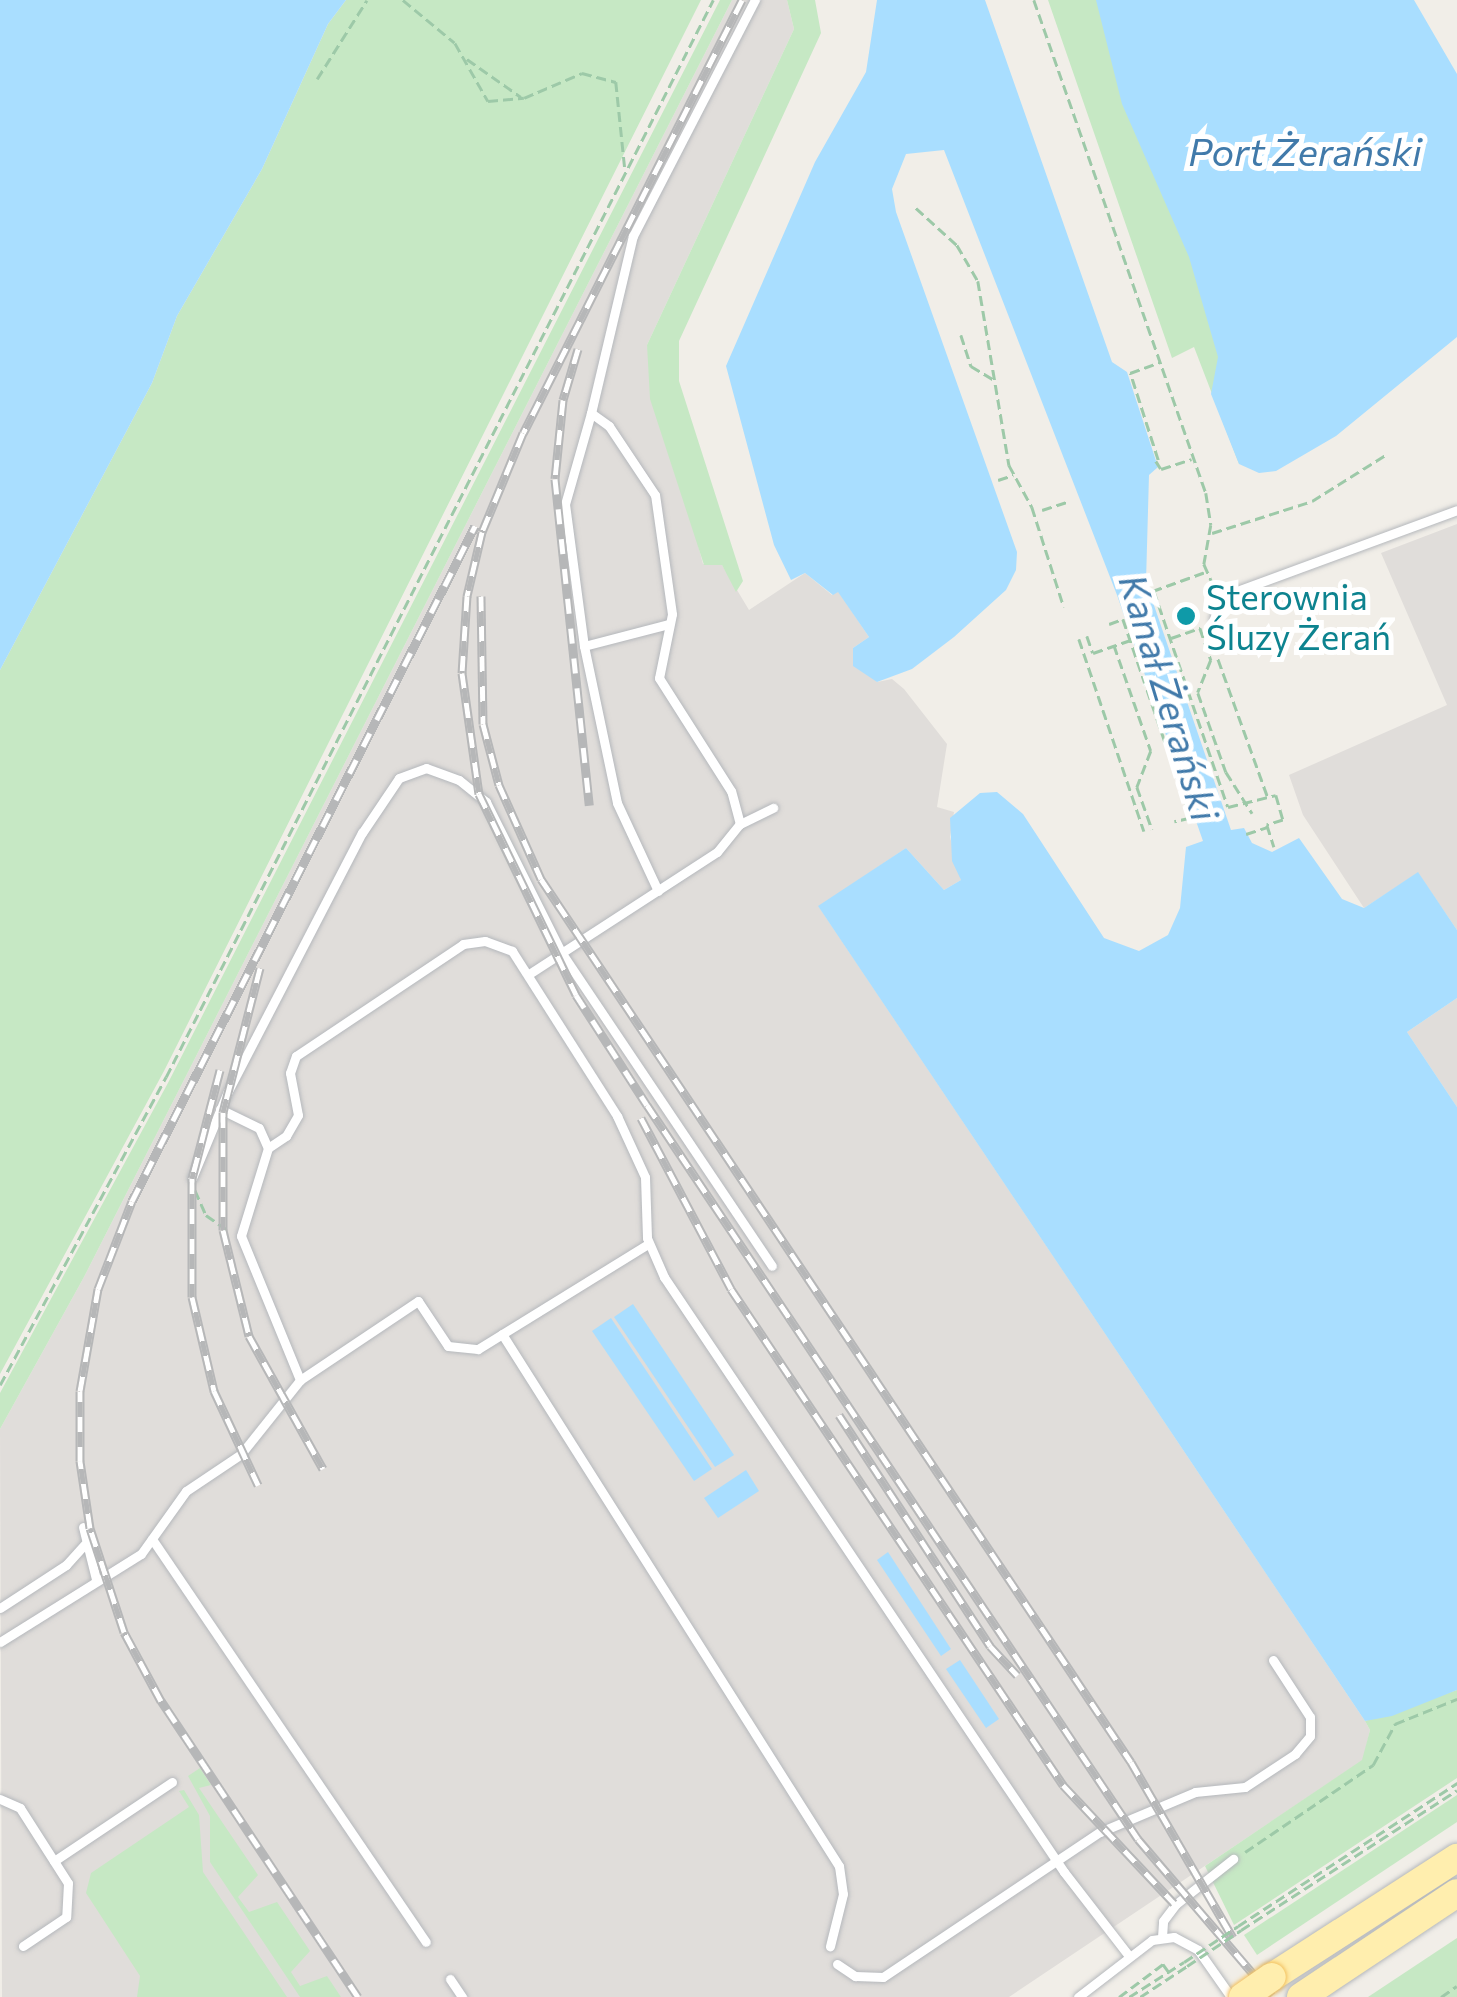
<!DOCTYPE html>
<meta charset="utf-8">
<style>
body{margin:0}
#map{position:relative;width:1457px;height:1997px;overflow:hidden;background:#f1eee8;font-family:Commissioner,sans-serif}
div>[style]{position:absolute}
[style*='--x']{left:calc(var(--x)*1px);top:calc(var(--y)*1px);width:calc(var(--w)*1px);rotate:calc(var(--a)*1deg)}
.industrial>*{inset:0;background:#e0ddda}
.green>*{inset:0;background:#c6e8c4}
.water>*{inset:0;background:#a9deff}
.path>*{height:2.5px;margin-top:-1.25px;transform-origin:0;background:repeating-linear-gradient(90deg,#9dc9a8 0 10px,transparent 0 15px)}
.roads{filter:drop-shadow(0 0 2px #b5b8bc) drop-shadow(0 0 2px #b5b8bc)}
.lane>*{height:9px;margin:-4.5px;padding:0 4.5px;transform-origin:4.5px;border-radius:4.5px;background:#fff}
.primary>*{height:28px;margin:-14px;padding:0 14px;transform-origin:14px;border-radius:14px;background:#ffeeae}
.rail>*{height:9px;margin-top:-4.5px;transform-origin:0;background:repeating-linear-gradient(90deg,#fff 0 15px,#b6b7b8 0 30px);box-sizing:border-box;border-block:2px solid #b6b7b8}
.path-bridge>*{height:2.5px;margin-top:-1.25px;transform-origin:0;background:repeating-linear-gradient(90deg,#9dc9a8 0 10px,transparent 0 15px)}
.bridges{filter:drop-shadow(0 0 2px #f3c15f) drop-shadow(0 0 2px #f3c15f)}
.primary-bridge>*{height:28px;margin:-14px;padding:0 14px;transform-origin:14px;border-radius:14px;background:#ffeeae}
.dots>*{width:28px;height:28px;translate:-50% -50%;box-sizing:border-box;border:5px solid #fff;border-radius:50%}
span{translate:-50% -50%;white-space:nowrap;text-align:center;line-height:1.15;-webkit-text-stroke:10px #fff;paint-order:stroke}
.culture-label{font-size:35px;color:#0d838f}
.left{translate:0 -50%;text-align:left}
.water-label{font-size:38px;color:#417aaa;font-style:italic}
</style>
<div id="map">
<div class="industrial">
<div style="clip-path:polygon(732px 0,787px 0,794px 29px,647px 345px,691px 518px,703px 564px,722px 565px,749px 610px,805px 573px,832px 595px,838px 591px,869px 637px,853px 648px,877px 682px,892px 679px,904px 689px,947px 744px,937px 807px,954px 812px,950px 837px,961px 880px,944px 890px,906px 848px,819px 907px,1365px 1721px,1370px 1730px,1363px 1760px,1009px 1997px,2px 1997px,0 1429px,84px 1277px)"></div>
<div style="clip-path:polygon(1457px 524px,1457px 930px,1418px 873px,1364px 908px,1303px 815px,1289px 775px,1447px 705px,1381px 553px)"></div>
<div style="clip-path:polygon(1457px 998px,1457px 1107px,1407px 1032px)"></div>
</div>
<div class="green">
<div style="clip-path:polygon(346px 0,701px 0,164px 1071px,0 1374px,0 670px,152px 383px,177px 316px,262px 169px,328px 24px)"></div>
<div style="clip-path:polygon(720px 0,732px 0,84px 1277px,0 1429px,0 1393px,169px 1081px)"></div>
<div style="clip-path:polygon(787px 0,815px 0,821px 33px,679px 341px,679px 381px,743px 581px,736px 592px,722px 565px,704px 565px,650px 399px,647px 345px,794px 29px)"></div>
<div style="clip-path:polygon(1048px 0,1186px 0,1239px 464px,1194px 347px,1172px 358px)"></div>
<div style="clip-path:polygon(1457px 1690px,1457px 1778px,1234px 1925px,1205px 1866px,1362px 1760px,1370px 1730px,1365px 1721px)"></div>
<div style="clip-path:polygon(200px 1768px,211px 1785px,199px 1788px,258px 1875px,238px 1897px,249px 1912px,277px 1902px,310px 1951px,291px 1972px,300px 1986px,327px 1976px,341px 1997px,300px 1997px,210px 1862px,210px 1816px,188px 1776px)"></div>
<div style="clip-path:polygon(184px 1790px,199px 1815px,203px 1872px,287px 1997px,137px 1997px,140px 1976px,86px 1893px,91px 1873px,189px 1807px,179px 1791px)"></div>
<div style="clip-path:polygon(1457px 1795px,1457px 1822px,1257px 1955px,1244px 1935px)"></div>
<div style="clip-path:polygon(1457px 1938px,1457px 1997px,1368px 1997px)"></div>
</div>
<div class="water">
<div style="clip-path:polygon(0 0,346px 0,328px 24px,262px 169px,177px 316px,152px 383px,0 670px)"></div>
<div style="clip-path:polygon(877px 0,985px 0,1112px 362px,1127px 372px,1158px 467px,1149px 475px,1146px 582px,1231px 830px,1244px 828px,1252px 843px,1272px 852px,1299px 838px,1342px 899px,1364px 908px,1418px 872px,1457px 930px,1457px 998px,1407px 1032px,1457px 1107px,1457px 1690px,1392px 1716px,1365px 1721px,818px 906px,906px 848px,944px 890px,961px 880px,952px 861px,950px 818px,980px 793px,997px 792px,1023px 814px,1104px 938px,1139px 951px,1168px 935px,1180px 908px,1186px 847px,1203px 841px,1117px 595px,944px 150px,906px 154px,892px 189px,896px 212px,1017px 552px,1016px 570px,1006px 590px,954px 637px,912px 669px,877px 682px,853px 666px,853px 648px,869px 637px,838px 592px,833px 595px,805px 573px,791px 580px,774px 545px,726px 366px,815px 162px,866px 72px)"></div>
<div style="clip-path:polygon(1096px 0,1414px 0,1457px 74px,1457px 337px,1336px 436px,1276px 471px,1259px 473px,1239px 464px,1211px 394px,1218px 357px,1189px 257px,1122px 104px)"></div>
<div style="clip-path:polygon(633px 1304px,734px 1455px,715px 1467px,614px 1317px)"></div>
<div style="clip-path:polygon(611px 1318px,712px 1469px,694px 1481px,592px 1331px)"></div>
<div style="clip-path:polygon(746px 1470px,759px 1491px,718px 1518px,704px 1498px)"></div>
<div style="clip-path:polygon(888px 1552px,951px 1649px,941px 1656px,877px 1560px)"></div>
<div style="clip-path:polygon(960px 1660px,999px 1719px,986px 1728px,946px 1669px)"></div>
</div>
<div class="path">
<div style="--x:403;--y:0;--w:67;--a:39.6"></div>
<div style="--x:455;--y:43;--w:67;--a:60.4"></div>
<div style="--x:488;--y:101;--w:36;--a:-5"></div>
<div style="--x:524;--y:98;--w:63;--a:-23.3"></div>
<div style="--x:582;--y:73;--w:35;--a:15"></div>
<div style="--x:616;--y:82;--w:87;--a:84.1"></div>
<div style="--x:1034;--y:0;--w:522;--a:70.77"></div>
<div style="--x:1206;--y:493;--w:32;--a:81"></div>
<div style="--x:1211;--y:525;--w:40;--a:100"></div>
<div style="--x:1204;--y:564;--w:24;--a:66"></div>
<div style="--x:467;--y:59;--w:66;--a:35.1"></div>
<div style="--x:317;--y:79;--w:93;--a:-57.7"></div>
<div style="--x:916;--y:208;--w:55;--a:42.1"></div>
<div style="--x:957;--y:245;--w:42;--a:59.7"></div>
<div style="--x:978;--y:281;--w:187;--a:80.4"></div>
<div style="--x:1009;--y:465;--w:48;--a:61.3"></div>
<div style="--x:1032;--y:507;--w:105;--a:72.3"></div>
<div style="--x:961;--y:335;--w:33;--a:72"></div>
<div style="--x:971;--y:366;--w:26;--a:31"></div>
<div style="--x:1158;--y:460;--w:91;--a:-107.8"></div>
<div style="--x:1130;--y:373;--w:32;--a:-20"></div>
<div style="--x:1156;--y:461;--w:9;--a:58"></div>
<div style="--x:1161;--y:469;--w:32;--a:-18"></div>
<div style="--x:998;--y:480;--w:16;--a:-18"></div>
<div style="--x:1042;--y:510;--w:26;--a:-18"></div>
<div style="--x:1212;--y:533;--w:105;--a:-17.7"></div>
<div style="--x:1312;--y:501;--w:89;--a:-32.1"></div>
<div style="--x:1204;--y:573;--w:53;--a:160.2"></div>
<div style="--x:1154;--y:591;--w:228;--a:71.1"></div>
<div style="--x:1228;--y:807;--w:49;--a:-14"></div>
<div style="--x:1276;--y:795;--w:26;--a:74"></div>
<div style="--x:1283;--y:820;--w:17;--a:163"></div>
<div style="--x:1267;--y:825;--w:23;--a:72"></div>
<div style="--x:1109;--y:624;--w:15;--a:-20"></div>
<div style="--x:1123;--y:619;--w:210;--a:71.1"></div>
<div style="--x:1191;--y:818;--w:17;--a:167"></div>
<div style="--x:1208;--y:631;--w:177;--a:70.2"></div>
<div style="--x:1087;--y:636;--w:18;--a:71"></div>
<div style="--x:1093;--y:653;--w:39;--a:-19"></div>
<div style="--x:1171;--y:638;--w:31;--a:-19"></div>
<div style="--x:1200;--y:628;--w:34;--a:71"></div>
<div style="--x:1211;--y:660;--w:35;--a:112"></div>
<div style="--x:1198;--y:693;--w:84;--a:70.5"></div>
<div style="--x:1226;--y:772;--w:49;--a:57.6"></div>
<div style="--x:1079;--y:639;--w:203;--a:71.3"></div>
<div style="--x:1114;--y:645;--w:112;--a:70.8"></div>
<div style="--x:1151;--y:751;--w:39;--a:111"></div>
<div style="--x:1137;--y:787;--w:45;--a:70.3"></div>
<div style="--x:1246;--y:834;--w:23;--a:-18"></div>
<div style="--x:195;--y:1190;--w:27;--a:66"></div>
<div style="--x:206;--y:1215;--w:29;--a:35"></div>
<div style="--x:0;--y:1385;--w:350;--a:-61.7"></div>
<div style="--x:166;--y:1077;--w:1208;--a:-63.07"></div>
<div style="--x:1245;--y:1852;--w:155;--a:-34.2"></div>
<div style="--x:1373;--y:1765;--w:47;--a:-61.8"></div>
<div style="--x:1395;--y:1724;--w:67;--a:-22"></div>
<div style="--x:1238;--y:1926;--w:262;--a:-33.1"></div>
<div style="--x:1241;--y:1930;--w:257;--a:-32.9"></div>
<div style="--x:1119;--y:1997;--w:55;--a:-36.9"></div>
<div style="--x:1163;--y:1964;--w:9;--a:54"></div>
<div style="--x:1129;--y:1997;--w:65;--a:-32.5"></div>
<div style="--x:1140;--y:1997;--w:56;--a:-33.4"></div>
<div style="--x:1441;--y:1997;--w:19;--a:-35"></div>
</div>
<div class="roads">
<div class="lane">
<div style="--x:591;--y:413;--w:182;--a:-76.7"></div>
<div style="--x:633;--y:236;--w:266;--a:-62.7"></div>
<div style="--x:1214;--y:619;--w:21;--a:-71"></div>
<div style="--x:1221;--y:599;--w:18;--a:-27"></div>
<div style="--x:1237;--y:591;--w:234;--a:-20.2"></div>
<div style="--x:584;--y:646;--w:160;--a:78.1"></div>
<div style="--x:617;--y:803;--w:97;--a:65"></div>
<div style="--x:740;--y:824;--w:37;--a:-26"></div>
<div style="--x:529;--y:974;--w:224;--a:-33"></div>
<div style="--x:717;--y:852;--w:36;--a:-51"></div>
<div style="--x:740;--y:824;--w:34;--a:-105"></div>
<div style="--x:731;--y:791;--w:134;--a:-122.5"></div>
<div style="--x:659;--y:678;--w:65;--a:-78.5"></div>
<div style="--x:672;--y:614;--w:120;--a:-98.1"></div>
<div style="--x:655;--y:495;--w:83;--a:-123.7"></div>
<div style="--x:609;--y:426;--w:22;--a:-144"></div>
<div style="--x:591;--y:413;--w:95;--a:105.9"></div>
<div style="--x:565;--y:504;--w:143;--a:82.4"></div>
<div style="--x:584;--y:646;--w:88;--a:-14.5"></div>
<div style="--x:220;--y:1109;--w:43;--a:26"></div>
<div style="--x:259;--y:1128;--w:22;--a:66"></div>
<div style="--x:268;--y:1148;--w:92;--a:107.1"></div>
<div style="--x:241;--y:1236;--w:156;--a:67.7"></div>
<div style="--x:268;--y:1148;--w:22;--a:-34"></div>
<div style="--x:286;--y:1136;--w:24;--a:-60"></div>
<div style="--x:298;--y:1115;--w:43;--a:-100.8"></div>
<div style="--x:290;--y:1073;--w:18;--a:-71"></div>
<div style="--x:296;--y:1056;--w:201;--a:-33.8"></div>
<div style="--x:463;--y:944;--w:22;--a:-8"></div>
<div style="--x:485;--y:941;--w:29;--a:20"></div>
<div style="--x:512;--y:951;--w:196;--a:57.5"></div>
<div style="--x:617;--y:1116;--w:67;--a:65.3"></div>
<div style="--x:645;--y:1177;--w:61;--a:88.1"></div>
<div style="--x:647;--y:1238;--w:43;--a:66.4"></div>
<div style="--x:664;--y:1277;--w:717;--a:56.09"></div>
<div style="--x:1064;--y:1872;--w:106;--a:52.3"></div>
<div style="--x:192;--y:1178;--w:94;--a:-67.5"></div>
<div style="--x:228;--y:1091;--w:291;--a:-62.6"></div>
<div style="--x:362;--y:833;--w:66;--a:-56.1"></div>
<div style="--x:399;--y:778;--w:29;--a:-20"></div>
<div style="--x:426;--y:768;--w:35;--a:20"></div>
<div style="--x:459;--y:780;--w:35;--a:39"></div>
<div style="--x:486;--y:802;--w:168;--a:63.4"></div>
<div style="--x:561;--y:952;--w:378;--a:56.1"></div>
<div style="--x:502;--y:1334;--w:630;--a:57.65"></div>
<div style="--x:839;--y:1866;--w:28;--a:82"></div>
<div style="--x:843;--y:1894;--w:54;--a:104"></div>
<div style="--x:83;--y:1527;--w:54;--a:76"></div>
<div style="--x:152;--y:1539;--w:487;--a:55.8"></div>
<div style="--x:0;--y:1608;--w:79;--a:-33.1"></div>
<div style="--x:66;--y:1565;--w:28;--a:-48"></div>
<div style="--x:0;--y:1642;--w:166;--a:-32"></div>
<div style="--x:141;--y:1554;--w:77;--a:-54.5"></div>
<div style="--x:186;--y:1491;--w:66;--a:-33.9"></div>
<div style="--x:241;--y:1454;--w:95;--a:-51.4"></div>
<div style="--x:300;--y:1380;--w:142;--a:-33.8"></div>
<div style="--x:418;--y:1301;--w:54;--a:56.3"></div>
<div style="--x:448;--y:1346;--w:30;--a:6"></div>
<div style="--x:478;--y:1349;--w:200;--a:-31.7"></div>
<div style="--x:0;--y:1799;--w:22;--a:24"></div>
<div style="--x:20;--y:1808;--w:89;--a:57.4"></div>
<div style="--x:68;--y:1883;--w:34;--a:93"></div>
<div style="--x:66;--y:1917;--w:52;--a:146"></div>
<div style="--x:54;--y:1861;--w:142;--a:-33.8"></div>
<div style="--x:1162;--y:1937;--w:16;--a:-86"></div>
<div style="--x:1163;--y:1921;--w:21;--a:-53"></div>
<div style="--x:1176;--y:1904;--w:73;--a:-38.3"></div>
<div style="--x:837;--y:1964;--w:22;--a:34"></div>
<div style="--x:855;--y:1976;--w:28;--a:2"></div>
<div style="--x:883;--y:1977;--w:261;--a:-33.8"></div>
<div style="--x:1100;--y:1832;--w:103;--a:-22.8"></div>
<div style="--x:1195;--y:1792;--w:50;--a:-5.7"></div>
<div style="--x:1245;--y:1787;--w:60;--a:-33.4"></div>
<div style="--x:1295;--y:1754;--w:23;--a:-50"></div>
<div style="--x:1310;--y:1736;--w:19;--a:-90"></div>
<div style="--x:1310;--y:1717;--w:68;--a:-123"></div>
<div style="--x:450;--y:1979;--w:22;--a:56"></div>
<div style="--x:1078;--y:1997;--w:93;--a:-37.6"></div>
<div style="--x:1152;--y:1940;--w:22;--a:-8"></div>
<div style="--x:1174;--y:1937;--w:27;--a:28"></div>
<div style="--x:1198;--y:1950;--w:57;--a:54.9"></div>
</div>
<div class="primary">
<div style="--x:1272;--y:1977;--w:220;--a:-32.8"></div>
<div style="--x:1301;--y:1997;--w:187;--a:-33.7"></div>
</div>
</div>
<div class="rail">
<div style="--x:742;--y:0;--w:485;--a:116.8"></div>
<div style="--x:523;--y:433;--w:107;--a:112.5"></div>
<div style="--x:482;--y:532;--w:66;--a:103.2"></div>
<div style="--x:467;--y:596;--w:77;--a:93.7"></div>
<div style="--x:462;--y:673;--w:122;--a:82"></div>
<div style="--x:479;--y:794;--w:223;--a:64.2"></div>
<div style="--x:576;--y:995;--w:131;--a:57.2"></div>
<div style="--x:647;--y:1105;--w:883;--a:56.22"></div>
<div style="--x:1138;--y:1839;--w:206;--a:49.5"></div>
<div style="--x:578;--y:349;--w:53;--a:106.4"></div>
<div style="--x:563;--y:400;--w:79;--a:95.8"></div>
<div style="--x:555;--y:479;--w:328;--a:84"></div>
<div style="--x:481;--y:596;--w:128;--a:89.1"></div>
<div style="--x:483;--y:724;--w:63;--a:75.3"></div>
<div style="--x:499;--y:785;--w:103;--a:65.9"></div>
<div style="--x:541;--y:879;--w:1062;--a:56.25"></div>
<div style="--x:1131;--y:1762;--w:203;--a:59.9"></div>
<div style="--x:260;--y:968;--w:149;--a:104.4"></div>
<div style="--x:223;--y:1112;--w:118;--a:90"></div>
<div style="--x:223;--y:1230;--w:109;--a:76.2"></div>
<div style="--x:249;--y:1336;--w:152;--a:60.9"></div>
<div style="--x:220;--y:1070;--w:112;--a:104.5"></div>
<div style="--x:192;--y:1178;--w:119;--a:90"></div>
<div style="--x:192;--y:1297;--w:97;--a:76.8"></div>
<div style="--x:214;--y:1391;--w:104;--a:64.9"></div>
<div style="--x:641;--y:1118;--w:193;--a:62.2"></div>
<div style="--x:731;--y:1289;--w:597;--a:56.2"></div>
<div style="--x:1063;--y:1785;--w:162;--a:46.8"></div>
<div style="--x:839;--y:1415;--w:276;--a:56.8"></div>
<div style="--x:990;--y:1646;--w:40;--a:47"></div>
<div style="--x:358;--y:1997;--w:356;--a:-123.6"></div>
<div style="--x:161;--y:1701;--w:78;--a:-118.2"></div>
<div style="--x:124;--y:1632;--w:109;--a:-108.1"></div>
<div style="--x:90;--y:1528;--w:68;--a:-98.5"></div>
<div style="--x:80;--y:1461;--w:70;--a:-90"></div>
<div style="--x:80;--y:1391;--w:104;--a:-80"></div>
<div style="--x:98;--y:1289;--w:94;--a:-68.9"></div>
<div style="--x:132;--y:1201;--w:757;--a:-63.06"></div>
</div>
<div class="path-bridge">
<div style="--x:1184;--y:1962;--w:65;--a:-33.7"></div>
<div style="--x:1187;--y:1966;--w:65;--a:-33.7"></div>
</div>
<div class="bridges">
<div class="primary-bridge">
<div style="--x:1243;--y:1997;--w:35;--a:-35"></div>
</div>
</div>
<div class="dots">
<div style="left:1186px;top:616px;background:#0f9aa8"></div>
</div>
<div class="culture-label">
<span class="left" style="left:1206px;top:616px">Sterownia<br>Śluzy Żerań</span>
</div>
<div class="water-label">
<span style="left:1305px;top:151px">Port Żerański</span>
<span style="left:1170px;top:697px;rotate:73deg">Kanał Żerański</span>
</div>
</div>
